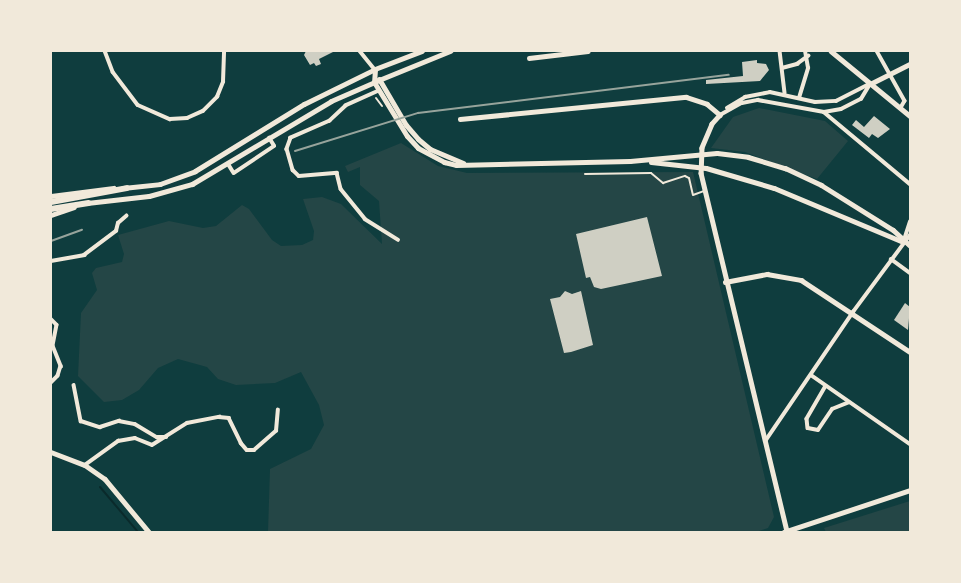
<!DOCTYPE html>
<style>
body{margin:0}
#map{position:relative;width:961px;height:583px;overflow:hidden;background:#0f3d3e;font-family:"Libre Baskerville",serif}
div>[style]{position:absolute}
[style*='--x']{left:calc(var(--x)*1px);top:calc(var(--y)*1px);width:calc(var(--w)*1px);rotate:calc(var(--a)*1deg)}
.green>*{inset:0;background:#244646}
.stream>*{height:2px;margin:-1px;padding:0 1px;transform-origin:1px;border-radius:1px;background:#0a2a2b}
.building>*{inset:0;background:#cfcfc3}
.path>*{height:2px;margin:-1px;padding:0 1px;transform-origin:1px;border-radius:1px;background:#f1e9da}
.service>*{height:2px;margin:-1px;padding:0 1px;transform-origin:1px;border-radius:1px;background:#f1e9da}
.minor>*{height:3.5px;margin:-1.75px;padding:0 1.75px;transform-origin:1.75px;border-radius:1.75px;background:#f1e9da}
.tertiary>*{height:4.5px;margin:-2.25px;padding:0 2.25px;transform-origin:2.25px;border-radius:2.25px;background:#f1e9da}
.secondary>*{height:4.5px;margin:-2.25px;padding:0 2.25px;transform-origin:2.25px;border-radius:2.25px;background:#f1e9da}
.trunk>*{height:5px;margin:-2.5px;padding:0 2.5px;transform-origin:2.5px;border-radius:2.5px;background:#f1e9da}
.motorway>*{height:6px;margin:-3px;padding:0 3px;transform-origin:3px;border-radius:3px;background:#f1e9da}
.rail>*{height:2px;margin:-1px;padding:0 1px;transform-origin:1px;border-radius:1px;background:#97a49c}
span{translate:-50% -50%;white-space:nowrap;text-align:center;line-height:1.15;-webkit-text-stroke:7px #f1e9da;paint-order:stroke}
.frame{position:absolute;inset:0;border:52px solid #f1e9da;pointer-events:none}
</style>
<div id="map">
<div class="green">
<div style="clip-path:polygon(759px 108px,825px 121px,848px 141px,817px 179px,745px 152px,711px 148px,733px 117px)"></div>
<div style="clip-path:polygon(401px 143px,438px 166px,467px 173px,693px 172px,774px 517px,768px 528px,756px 532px,268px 532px,270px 469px,311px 449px,324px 425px,319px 405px,301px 372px,275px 383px,236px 385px,218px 379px,207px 367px,178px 359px,158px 368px,139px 390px,122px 400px,104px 402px,78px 376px,81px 313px,97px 290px,92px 273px,96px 268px,122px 262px,124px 254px,118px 235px,169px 221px,203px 228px,216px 226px,242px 205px,249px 209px,272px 240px,281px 246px,302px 245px,313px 240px,314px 231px,303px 199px,322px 197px,341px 204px,382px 244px,379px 201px,360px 185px,360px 167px,348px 172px,345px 166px)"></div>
<div style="clip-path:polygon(910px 501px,910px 532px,826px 532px,824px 528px)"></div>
</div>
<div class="stream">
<div style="--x:100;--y:487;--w:59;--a:49.8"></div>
</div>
<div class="building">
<div style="clip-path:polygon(306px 51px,335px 51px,319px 59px,321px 64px,316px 66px,314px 63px,310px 65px,304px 55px)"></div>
<div style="clip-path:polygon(757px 60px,757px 63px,766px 64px,769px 70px,760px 81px,706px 84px,706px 80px,743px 76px,742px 62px)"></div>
<div style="clip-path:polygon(874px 116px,890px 129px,878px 138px,872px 134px,869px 138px,852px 125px,856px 120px,864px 127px)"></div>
<div style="clip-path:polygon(647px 217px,662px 276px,601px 289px,594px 287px,590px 277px,586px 278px,576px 234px)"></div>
<div style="clip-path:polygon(565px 291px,572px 294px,581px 291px,593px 345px,571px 352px,564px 353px,550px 299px,560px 297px)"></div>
<div style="clip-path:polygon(905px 303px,910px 307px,908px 330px,894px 320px)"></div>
</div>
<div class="path">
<div style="--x:376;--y:98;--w:10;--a:53"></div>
</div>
<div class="service">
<div style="--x:585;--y:174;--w:66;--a:-0.9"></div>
<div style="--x:651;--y:173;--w:16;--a:40"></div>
<div style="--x:663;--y:183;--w:23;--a:-18"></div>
<div style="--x:685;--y:176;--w:4;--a:27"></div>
<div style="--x:689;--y:178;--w:17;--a:77"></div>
<div style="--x:693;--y:195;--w:12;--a:-20"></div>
</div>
<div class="minor">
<div style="--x:105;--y:51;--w:22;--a:69"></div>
<div style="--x:113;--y:72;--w:41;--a:52.9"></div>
<div style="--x:138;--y:105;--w:35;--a:24"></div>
<div style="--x:170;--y:119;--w:17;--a:-3"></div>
<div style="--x:187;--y:118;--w:17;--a:-24"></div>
<div style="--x:203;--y:111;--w:20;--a:-45"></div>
<div style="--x:217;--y:97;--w:16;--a:-68"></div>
<div style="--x:223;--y:82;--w:31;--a:-88"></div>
<div style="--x:360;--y:51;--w:22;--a:51"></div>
<div style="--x:780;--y:51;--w:42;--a:83.2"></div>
<div style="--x:877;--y:51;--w:57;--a:60.8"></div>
<div style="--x:905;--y:101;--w:8;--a:120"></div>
<div style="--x:782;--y:68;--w:16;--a:-15"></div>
<div style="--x:797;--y:64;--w:14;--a:-36"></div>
<div style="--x:379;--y:91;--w:36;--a:156"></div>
<div style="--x:346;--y:106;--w:22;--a:137"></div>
<div style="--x:330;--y:121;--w:43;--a:156.4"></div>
<div style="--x:291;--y:138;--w:12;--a:110"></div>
<div style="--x:287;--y:149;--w:22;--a:74"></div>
<div style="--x:293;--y:170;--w:8;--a:45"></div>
<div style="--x:299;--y:176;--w:38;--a:-5"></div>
<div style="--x:337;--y:173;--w:16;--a:76"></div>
<div style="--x:341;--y:189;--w:38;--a:51"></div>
<div style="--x:365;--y:219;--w:39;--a:32"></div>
<div style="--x:799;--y:98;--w:31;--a:-73"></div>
<div style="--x:808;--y:68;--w:17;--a:-100"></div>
<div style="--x:727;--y:108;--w:21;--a:-31"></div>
<div style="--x:745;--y:97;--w:25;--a:-11"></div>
<div style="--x:770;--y:92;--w:46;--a:12.5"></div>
<div style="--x:815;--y:102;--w:21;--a:-3"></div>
<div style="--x:836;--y:101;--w:38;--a:-27"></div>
<div style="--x:824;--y:112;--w:112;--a:39.9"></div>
<div style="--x:720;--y:115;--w:25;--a:-29"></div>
<div style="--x:742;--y:103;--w:16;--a:-11"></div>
<div style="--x:758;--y:100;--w:67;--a:10.3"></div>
<div style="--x:824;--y:112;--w:17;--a:-10"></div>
<div style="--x:841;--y:109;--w:22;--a:-27"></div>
<div style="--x:861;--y:99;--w:17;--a:-59"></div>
<div style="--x:229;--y:165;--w:9;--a:58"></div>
<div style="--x:234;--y:173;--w:48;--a:-34"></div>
<div style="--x:274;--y:146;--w:9;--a:-122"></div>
<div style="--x:904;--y:240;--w:19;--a:-72"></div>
<div style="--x:891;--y:259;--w:24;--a:36"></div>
<div style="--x:51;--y:261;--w:34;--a:-10"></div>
<div style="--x:84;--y:255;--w:40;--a:-37"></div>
<div style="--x:116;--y:231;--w:8;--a:-76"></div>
<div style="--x:118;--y:223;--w:11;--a:-41"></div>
<div style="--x:51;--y:319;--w:8;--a:45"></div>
<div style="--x:57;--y:325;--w:21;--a:101"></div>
<div style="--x:53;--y:346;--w:22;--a:68"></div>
<div style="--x:61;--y:366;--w:10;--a:107"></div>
<div style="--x:58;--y:376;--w:10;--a:135"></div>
<div style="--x:811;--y:375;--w:121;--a:34.9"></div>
<div style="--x:74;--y:385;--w:37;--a:79"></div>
<div style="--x:81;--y:421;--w:20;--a:18"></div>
<div style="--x:100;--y:427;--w:20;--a:-18"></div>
<div style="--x:119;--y:421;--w:16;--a:11"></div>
<div style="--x:135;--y:424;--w:26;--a:31"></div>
<div style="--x:157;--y:437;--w:9;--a:0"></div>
<div style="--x:826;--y:386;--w:38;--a:120"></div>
<div style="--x:807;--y:419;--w:9;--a:84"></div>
<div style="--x:808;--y:428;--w:10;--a:11"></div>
<div style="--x:818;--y:430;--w:25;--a:-56"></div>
<div style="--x:832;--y:409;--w:18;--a:-22"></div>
<div style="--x:766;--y:440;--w:155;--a:-55.8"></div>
<div style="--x:853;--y:312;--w:96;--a:-53.5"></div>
<div style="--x:85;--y:465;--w:41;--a:-36"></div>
<div style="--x:118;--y:441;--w:17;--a:-10"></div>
<div style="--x:135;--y:438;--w:18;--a:22"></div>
<div style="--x:152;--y:445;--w:41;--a:-32.2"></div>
<div style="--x:187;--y:423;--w:33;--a:-11"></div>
<div style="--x:219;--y:417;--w:10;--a:6"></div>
<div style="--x:229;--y:418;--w:28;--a:64"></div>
<div style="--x:241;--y:443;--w:9;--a:49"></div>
<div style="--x:247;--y:450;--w:7;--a:0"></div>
<div style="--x:254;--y:450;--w:29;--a:-41"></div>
<div style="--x:276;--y:431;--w:21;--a:-85"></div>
</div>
<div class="tertiary">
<div style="--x:529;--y:58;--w:59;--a:-6.8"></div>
<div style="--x:460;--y:119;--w:227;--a:-5.6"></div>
<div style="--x:686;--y:97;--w:22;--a:18"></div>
<div style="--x:707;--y:104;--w:17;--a:40"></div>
<div style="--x:720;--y:115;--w:12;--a:132"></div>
<div style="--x:712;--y:124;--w:26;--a:113"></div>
<div style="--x:702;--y:148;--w:25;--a:92"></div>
<div style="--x:701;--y:173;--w:368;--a:76.5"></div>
<div style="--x:725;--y:282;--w:43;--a:-10.8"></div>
<div style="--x:767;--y:274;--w:35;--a:10"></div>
<div style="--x:801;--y:280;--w:131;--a:33.4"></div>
<div style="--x:51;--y:452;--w:36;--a:21"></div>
<div style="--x:85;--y:465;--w:24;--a:35"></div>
<div style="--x:105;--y:479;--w:69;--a:50.3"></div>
<div style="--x:784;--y:532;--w:133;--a:-18.4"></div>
</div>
<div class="secondary">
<div style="--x:831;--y:51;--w:102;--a:39.4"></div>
<div style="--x:375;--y:69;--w:50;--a:-21"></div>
<div style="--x:379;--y:80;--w:77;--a:-22.2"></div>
<div style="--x:870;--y:84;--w:45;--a:-26.6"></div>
</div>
<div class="trunk">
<div style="--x:375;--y:69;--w:13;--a:94"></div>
<div style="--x:374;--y:82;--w:63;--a:58.6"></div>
<div style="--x:407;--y:136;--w:16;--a:47"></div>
<div style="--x:418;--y:148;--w:30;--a:28"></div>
<div style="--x:444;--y:162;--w:12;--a:14"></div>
<div style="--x:456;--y:165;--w:174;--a:-1.3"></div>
<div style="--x:630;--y:161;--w:87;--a:-5.3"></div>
<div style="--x:717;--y:153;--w:31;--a:7"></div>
<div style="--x:748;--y:157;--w:39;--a:17"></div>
<div style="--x:785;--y:168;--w:40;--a:25"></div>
<div style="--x:821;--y:185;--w:85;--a:32"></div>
<div style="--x:893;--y:230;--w:23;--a:43"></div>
<div style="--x:379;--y:79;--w:53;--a:59.6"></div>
<div style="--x:406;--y:125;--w:18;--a:49"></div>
<div style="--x:418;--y:139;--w:16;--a:40"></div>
<div style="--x:430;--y:149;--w:36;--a:23"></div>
<div style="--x:651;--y:162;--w:55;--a:6.2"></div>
<div style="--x:706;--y:168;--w:71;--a:16.4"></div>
<div style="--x:774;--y:188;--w:140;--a:22.7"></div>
<div style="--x:123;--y:188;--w:37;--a:-6"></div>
<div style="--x:160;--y:184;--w:37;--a:-20"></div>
<div style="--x:195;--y:171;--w:128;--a:-31.6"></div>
<div style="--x:304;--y:104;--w:79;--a:-26.2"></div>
<div style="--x:51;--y:196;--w:63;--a:-7.4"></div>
<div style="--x:87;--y:203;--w:62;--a:-6.4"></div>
<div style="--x:149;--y:196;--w:45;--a:-15.6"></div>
<div style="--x:192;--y:184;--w:162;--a:-30.8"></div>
<div style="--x:331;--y:101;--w:52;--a:-23.6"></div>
<div style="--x:51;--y:215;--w:24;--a:-19"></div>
</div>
<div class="motorway">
<div style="--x:51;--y:202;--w:77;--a:-10.4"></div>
<div style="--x:51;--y:209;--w:38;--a:-9"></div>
</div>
<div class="rail">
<div style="--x:295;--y:151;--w:129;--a:-17.2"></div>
<div style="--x:418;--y:113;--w:313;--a:-7"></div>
<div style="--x:51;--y:241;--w:33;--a:-20"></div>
</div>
<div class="frame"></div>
</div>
